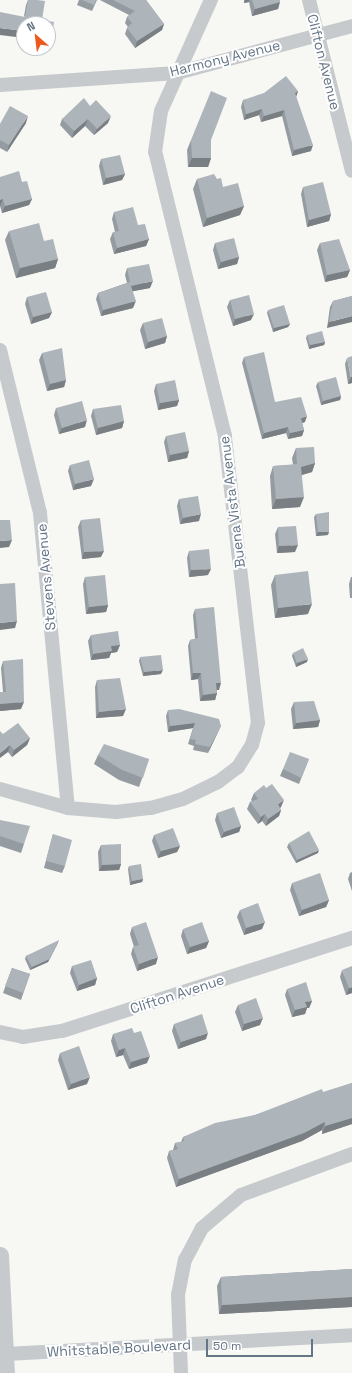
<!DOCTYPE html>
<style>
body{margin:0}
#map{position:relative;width:352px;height:1373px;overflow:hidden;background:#f7f7f3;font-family:"Space Grotesk",sans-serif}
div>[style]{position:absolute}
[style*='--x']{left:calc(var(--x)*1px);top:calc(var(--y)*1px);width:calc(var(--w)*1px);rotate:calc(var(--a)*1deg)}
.minor>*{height:14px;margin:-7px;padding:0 7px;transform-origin:7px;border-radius:7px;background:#c6cacd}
.tertiary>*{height:17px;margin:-8.5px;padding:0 8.5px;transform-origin:8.5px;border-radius:8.5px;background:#c6cacd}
.wall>*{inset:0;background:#959ca1}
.shaded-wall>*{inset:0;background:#797f83}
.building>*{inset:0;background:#adb5bb}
span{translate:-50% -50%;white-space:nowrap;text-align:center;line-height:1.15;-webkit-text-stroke:4px #fff;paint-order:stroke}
.street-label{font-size:14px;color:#647586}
.north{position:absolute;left:16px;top:16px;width:40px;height:40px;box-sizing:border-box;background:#fff;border:1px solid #c1c8cf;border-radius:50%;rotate:332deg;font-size:11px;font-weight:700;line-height:16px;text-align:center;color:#647586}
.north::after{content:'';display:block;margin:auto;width:14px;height:18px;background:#ed591d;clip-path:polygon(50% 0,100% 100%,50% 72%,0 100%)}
.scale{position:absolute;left:206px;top:1339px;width:107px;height:18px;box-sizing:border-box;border:2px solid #647586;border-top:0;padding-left:5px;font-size:12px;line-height:14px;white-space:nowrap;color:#647586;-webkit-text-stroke:3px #fff;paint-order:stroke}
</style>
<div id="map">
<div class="minor">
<div style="--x:309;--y:0;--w:176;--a:75.9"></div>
<div style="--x:0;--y:85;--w:177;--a:-3.9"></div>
<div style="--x:177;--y:73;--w:181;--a:-15"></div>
<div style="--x:0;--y:350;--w:168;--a:76.2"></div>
<div style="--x:40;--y:513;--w:296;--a:84.6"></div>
<div style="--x:0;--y:789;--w:71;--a:15.6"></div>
<div style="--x:68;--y:808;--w:48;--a:4.8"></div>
<div style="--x:116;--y:812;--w:35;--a:-7"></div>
<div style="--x:151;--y:808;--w:33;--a:-16"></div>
<div style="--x:183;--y:799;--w:39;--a:-26"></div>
<div style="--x:218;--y:782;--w:25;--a:-37"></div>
<div style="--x:238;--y:767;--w:26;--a:-58"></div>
<div style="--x:252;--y:745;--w:23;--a:-75"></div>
<div style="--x:258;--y:723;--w:289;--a:-96.6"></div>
<div style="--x:225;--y:436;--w:292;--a:-103.8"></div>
<div style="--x:155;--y:152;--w:41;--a:-81.7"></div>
<div style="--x:161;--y:111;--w:122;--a:-65.8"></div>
<div style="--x:0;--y:1032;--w:24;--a:12"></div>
<div style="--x:23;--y:1037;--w:39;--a:-9"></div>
<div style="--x:62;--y:1031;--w:305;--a:-17.8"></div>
<div style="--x:6;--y:1354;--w:347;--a:-3.1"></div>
<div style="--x:181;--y:1373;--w:78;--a:-92.2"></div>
<div style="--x:178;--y:1295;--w:36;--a:-79"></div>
<div style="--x:185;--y:1260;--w:36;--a:-62"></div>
<div style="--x:202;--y:1228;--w:51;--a:-40.2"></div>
<div style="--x:241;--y:1195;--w:118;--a:-20.3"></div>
</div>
<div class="tertiary">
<div style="--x:0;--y:1255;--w:118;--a:87.1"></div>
</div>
<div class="wall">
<div style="clip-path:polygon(28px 0,42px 20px,50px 41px,24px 16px,26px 5px)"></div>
<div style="clip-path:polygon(79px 0,97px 0,92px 11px,77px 5px)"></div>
<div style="clip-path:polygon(100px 0,146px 0,164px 24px,162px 30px,135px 48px,125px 34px,127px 28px,128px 27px,125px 23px,127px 17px,129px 15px)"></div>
<div style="clip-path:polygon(244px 0,280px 0,278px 9px,252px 16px,249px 2px,244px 3px)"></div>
<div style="clip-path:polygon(298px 91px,296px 97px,311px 151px,292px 156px,282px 116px,261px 122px,259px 115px,244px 120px,241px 107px,243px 100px)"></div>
<div style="clip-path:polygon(90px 106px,108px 123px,94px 135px,85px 126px,72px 138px,60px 125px,62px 119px)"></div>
<div style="clip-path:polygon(26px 123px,7px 152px,0 148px,0 124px)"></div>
<div style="clip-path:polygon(191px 140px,211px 141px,211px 158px,208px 167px,188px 167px,187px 150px)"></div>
<div style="clip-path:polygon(101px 159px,125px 174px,122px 180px,103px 185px,99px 166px)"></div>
<div style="clip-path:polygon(0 177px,22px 182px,32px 199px,29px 205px,2px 213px,0 206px)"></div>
<div style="clip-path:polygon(197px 179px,217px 179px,223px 187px,244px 206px,240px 215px,203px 227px,193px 189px)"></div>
<div style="clip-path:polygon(303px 187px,331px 214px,329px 221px,307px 227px,301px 194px)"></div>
<div style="clip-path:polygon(114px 212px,149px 239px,146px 246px,114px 254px,110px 239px,113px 232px,115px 232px,112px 219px)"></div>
<div style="clip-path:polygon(9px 231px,58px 259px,55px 268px,16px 278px,5px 240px)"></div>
<div style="clip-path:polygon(215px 243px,239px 257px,237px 264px,218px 269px,213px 250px)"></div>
<div style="clip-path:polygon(320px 243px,350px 270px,347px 277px,325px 282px,317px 250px)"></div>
<div style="clip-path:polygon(127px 268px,150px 288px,133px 291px,133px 308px,101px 316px,96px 299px,98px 293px,127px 283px,125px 275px)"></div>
<div style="clip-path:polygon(352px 296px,327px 328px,330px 307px,333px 301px)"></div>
<div style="clip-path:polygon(27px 297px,52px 312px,49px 318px,31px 324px,25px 304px)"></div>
<div style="clip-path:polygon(230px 300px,251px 320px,233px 326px,227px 307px)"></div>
<div style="clip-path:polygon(268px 310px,290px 324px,288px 327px,273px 332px,267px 313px)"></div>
<div style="clip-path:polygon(143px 323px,167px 336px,165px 343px,145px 349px,140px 330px)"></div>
<div style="clip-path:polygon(307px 335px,325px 342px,324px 345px,309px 349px,306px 338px)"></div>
<div style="clip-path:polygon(42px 353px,66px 380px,64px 387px,47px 391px,39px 360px)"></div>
<div style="clip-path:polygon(244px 357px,275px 402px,305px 422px,302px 423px,304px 430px,302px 436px,288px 439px,286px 433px,262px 439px,242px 363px)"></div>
<div style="clip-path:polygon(347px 358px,352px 383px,348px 384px,345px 364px)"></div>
<div style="clip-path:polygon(318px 382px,341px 396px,340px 400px,321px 405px,316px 386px)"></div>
<div style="clip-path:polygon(156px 384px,179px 400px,177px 406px,158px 410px,154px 391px)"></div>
<div style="clip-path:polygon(56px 408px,85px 427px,59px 434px,54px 415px)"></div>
<div style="clip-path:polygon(93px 409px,124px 421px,122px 428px,96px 435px,91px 416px)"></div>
<div style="clip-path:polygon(166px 436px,189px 451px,187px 458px,168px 462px,164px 442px)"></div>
<div style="clip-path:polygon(296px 448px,315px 463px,312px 472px,302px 475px,300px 507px,272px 509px,270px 476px,273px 466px,293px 465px,292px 458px)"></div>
<div style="clip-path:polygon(70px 465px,91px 486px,73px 490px,68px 471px)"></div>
<div style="clip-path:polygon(179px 499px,199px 521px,180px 524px,177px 506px)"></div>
<div style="clip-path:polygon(316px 514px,328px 535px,316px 536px,314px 517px)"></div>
<div style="clip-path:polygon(81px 520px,101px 557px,82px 559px,78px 527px)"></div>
<div style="clip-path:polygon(278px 527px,295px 552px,277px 553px,275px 534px)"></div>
<div style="clip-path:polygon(189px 551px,208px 575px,189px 577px,187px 558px)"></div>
<div style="clip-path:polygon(275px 575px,308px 614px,275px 618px,271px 585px)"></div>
<div style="clip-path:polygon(85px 577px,108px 605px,106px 612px,86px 614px,83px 584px)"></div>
<div style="clip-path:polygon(351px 577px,352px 577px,352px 598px,350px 598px,349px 584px)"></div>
<div style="clip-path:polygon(195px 609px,219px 690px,217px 690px,217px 693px,215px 700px,200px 701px,198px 679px,191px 680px,188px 646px,190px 640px,195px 639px,193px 615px)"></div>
<div style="clip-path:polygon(91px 635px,120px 645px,117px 652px,111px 653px,109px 658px,91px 660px,88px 641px)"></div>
<div style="clip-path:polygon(293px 653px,307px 662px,296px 667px,292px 656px)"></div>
<div style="clip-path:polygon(140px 657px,161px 674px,143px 676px,139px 661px)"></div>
<div style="clip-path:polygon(3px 661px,21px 709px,0 711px,0 692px,3px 692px,1px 668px)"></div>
<div style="clip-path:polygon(97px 680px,123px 716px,96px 718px,95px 687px)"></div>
<div style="clip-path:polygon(294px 702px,320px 720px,318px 727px,293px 729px,291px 709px)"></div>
<div style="clip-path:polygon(168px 710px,221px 726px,218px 732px,208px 753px,193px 750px,194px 746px,188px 744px,193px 728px,168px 732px,166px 716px)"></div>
<div style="clip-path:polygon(3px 734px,30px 738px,27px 745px,12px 757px,8px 752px)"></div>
<div style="clip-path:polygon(98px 755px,149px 759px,139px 787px,119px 780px,94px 764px)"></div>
<div style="clip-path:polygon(309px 759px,299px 784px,280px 776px,283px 769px)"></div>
<div style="clip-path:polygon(254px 793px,281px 807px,280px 808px,281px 810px,279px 816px,266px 826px,262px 821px,258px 824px,247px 809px,250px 802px,252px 801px,251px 800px)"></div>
<div style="clip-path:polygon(217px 813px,241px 826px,239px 832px,221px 838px,215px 820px)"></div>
<div style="clip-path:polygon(0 820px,24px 844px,21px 853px,0 846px)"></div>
<div style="clip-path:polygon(53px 834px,65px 866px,62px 873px,44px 868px,51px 841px)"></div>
<div style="clip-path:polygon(154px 835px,180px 846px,177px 852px,158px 858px,152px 841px)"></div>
<div style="clip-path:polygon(289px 843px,318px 853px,296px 863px,287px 847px)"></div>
<div style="clip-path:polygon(101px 845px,121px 864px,119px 870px,99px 871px,98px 852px)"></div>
<div style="clip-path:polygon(129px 866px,143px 879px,142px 882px,130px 885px,128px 869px)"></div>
<div style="clip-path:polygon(352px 872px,352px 891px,348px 879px,350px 873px)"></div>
<div style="clip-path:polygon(292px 883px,329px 900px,326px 907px,299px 916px,290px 890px)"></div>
<div style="clip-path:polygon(240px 910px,262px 929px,244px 935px,237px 917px)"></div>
<div style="clip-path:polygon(132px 927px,156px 964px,137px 971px,131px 954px,133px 947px,134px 947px,130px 934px)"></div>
<div style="clip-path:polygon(183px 929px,209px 941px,206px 948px,187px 954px,181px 936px)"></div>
<div style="clip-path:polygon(58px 943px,48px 962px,30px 970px,25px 959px,26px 956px)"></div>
<div style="clip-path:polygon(72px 966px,97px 978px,95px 985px,77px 991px,70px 973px)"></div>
<div style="clip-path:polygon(12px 968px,30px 974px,21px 1000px,3px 993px)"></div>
<div style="clip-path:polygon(342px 970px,352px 993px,346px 995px,340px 977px)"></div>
<div style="clip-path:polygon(287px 989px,312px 1001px,309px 1008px,307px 1008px,305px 1014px,292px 1017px,285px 995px)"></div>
<div style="clip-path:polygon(238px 1005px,260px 1025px,242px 1031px,235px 1012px)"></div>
<div style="clip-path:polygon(174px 1024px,206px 1039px,178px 1049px,172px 1031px)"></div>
<div style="clip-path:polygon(134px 1033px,147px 1063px,129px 1069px,123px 1055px,116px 1057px,111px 1041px,113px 1034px)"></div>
<div style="clip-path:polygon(60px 1053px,87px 1084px,68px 1090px,58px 1060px)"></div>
<div style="clip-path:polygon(352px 1083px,352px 1124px,322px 1134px,322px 1130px,302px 1141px,176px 1187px,167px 1158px,169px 1151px,173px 1150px,175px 1143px,181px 1142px,183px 1137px,255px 1115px)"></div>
<div style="clip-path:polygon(352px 1269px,352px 1307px,219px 1314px,217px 1286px,221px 1277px)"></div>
</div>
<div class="shaded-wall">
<div style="clip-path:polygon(245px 0,249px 0,249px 2px,244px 3px)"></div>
<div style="clip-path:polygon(280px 2px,278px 9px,252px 16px,255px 9px)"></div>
<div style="clip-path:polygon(164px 24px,162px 30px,135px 48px,137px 41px)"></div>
<div style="clip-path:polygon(0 28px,24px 31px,24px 38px,0 35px)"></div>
<div style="clip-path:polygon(48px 34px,52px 35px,50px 41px,48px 41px)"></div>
<div style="clip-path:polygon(298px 91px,296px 97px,295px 93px)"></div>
<div style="clip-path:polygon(262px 109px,259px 115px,244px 120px,246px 114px)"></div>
<div style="clip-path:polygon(284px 110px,282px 116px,261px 122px,264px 116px)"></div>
<div style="clip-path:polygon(28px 116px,26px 123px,7px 152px,9px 145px)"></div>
<div style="clip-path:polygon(111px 116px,108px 123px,94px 135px,97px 129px)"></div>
<div style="clip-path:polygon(88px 119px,85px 126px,72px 138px,74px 131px)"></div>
<div style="clip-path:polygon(313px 145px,311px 151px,292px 156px,294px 150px)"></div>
<div style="clip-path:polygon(192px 158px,211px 158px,208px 167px,188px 167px)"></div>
<div style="clip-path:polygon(125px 174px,122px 180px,103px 185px,106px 178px)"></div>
<div style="clip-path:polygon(3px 199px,0 206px,0 200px)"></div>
<div style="clip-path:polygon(32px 199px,29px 205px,2px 213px,5px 206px)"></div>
<div style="clip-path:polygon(244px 206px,240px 215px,203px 227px,207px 218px)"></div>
<div style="clip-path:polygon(331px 214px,329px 221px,307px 227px,309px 220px)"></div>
<div style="clip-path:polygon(149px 239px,146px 246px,114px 254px,117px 248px)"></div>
<div style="clip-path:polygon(239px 257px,237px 264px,218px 269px,221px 262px)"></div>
<div style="clip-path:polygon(58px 259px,55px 268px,16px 278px,20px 268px)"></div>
<div style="clip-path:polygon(350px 270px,347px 277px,325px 282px,327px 275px)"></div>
<div style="clip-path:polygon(153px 281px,150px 288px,129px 292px,131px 286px)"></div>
<div style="clip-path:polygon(136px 301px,133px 308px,101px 316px,103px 310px)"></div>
<div style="clip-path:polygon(52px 312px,49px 318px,31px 324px,33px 317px)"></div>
<div style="clip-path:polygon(254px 314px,251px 320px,233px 326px,235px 319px)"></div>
<div style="clip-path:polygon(352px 316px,352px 322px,327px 328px,329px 322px)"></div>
<div style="clip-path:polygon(290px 324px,288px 327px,273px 332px,274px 328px)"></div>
<div style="clip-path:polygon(167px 336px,165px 343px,145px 349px,148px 342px)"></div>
<div style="clip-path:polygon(325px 342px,324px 345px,309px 349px,310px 345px)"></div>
<div style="clip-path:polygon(351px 377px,352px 377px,352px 383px,348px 384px)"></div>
<div style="clip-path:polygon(66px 380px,64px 387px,47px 391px,50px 384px)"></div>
<div style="clip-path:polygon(341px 396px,340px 400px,321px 405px,323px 401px)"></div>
<div style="clip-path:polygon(179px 400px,177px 406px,158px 410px,160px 403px)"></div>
<div style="clip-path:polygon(307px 416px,305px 422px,299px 424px,301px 418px)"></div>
<div style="clip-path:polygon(87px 420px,85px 427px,59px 434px,62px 428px)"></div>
<div style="clip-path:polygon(124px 421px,122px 428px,96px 435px,98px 428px)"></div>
<div style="clip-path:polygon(288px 427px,286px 433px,262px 439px,264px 433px)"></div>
<div style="clip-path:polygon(304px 430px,302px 436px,288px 439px,290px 433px)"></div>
<div style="clip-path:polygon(189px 451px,187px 458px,168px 462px,170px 455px)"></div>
<div style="clip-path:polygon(315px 463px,312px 472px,298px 476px,301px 467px)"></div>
<div style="clip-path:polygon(94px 479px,91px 486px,73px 490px,75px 484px)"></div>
<div style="clip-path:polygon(304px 497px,300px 507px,272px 509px,276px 499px)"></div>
<div style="clip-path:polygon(201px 514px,199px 521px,180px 524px,183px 518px)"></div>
<div style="clip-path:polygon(318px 532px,329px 532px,328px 535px,316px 536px)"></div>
<div style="clip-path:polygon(12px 540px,9px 547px,0 548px,0 541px)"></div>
<div style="clip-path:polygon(298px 545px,295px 552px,277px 553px,279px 546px)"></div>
<div style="clip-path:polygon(104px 551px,101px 557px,82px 559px,84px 552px)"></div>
<div style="clip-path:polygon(211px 569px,208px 575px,189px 577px,191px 570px)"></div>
<div style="clip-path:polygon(312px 604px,308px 614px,275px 618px,278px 608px)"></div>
<div style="clip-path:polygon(108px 605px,106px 612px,86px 614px,89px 607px)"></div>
<div style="clip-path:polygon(17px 621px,15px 628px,0 630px,0 623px)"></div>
<div style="clip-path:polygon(120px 645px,117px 652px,111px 653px,109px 658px,91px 660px,93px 654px,111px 646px)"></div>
<div style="clip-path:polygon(308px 659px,307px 662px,296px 667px,297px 663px)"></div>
<div style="clip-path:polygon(163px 670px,161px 674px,143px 676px,144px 672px)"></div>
<div style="clip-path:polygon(193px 673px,201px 673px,198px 679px,191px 680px)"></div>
<div style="clip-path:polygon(216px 683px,221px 683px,219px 690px,214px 690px)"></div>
<div style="clip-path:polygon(217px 693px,215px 700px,200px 701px,203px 695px)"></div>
<div style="clip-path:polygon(24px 702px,21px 709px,0 711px,0 704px)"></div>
<div style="clip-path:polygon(126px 709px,123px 716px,96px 718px,99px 712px)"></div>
<div style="clip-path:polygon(320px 720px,318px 727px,293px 729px,296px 723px)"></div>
<div style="clip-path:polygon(195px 723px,193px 728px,168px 732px,170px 726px)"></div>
<div style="clip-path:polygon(221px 726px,218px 732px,208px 753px,210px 747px)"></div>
<div style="clip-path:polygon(30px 738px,27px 745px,12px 757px,14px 750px)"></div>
<div style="clip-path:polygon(10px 745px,8px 752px,0 758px,0 753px)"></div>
<div style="clip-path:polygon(284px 800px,281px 807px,275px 811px,278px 804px)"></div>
<div style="clip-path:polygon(281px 810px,279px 816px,266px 826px,268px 819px)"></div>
<div style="clip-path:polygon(265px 814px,262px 821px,258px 824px,261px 817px)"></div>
<div style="clip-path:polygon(241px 826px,239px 832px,221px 838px,224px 832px)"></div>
<div style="clip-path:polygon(180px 846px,177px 852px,158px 858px,161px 851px)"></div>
<div style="clip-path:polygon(319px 850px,318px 853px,296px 863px,297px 860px)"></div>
<div style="clip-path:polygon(121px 864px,119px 870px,99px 871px,102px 865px)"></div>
<div style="clip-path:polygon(143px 879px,142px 882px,130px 885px,132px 881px)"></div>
<div style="clip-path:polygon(329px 900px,326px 907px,299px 916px,302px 910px)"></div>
<div style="clip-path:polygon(265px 922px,262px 929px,244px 935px,246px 928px)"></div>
<div style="clip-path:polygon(59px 940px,48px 962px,30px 970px,32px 967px)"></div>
<div style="clip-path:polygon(209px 941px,206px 948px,187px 954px,190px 947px)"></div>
<div style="clip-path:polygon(158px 957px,156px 964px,137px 971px,139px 964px)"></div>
<div style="clip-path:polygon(97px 978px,95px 985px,77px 991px,79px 985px)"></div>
<div style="clip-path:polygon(352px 987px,352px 993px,346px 995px,349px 988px)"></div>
<div style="clip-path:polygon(312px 1001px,309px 1008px,307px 1008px,305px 1014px,292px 1017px,295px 1010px,305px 1002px)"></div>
<div style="clip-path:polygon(263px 1018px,260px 1025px,242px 1031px,244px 1024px)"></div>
<div style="clip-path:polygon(208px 1033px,206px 1039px,178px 1049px,181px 1042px)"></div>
<div style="clip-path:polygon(125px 1048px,123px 1055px,116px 1057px,119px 1050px)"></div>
<div style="clip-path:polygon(150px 1056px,147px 1063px,129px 1069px,131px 1062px)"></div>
<div style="clip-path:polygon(90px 1077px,87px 1084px,68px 1090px,71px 1084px)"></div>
<div style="clip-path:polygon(352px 1118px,352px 1124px,322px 1134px,325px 1126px)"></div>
<div style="clip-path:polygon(325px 1122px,322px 1130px,302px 1141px,176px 1187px,179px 1179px)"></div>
<div style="clip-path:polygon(352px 1297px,352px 1307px,219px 1314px,222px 1305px)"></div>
</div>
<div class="building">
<div style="clip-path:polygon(28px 0,37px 0,45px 1px,42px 20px,54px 22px,52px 35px,48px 34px,48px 24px,24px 24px,24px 31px,0 28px,0 12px,25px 17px)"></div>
<div style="clip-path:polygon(82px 0,96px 0,94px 5px)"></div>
<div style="clip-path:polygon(113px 0,146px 0,164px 24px,137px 41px,127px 28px,132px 23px,127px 17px,135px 11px)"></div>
<div style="clip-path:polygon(252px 0,280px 0,280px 2px,255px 9px)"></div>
<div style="clip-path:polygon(286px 76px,298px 91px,295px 93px,313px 145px,294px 150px,284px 110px,264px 116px,262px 109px,246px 114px,243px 100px,264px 93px)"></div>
<div style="clip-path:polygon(211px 91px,227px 98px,211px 140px,211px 158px,192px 158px,191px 140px)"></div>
<div style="clip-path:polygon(84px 98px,90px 106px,96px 100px,111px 116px,97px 129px,88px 119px,74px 131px,62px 119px)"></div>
<div style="clip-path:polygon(10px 106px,28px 116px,9px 145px,0 140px,0 124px)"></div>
<div style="clip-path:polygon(120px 155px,125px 174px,106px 178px,101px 159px)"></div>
<div style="clip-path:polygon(19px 171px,22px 182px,27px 181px,32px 199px,5px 206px,3px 199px,0 200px,0 177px)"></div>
<div style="clip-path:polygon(214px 174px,217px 179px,221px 178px,223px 187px,238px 183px,244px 206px,207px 218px,197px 179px)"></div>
<div style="clip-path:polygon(323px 182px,331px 214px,309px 220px,303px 187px)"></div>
<div style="clip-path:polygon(133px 207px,138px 225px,145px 224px,149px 239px,117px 248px,113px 232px,119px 231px,114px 212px)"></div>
<div style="clip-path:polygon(39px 223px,44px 241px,53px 239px,58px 259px,20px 268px,9px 231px)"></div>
<div style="clip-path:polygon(234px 238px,239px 257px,221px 262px,215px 243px)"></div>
<div style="clip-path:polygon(339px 239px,350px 270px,327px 275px,320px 243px)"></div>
<div style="clip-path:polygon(149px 264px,153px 281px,131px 286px,136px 301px,103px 310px,98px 293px,130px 282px,127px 268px)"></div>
<div style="clip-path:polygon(46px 292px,52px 312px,33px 317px,27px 297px)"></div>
<div style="clip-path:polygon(249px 295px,254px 314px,235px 319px,230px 300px)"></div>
<div style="clip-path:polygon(352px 296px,352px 316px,329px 322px,333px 301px)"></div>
<div style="clip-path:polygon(284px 305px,290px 324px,274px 328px,268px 310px)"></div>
<div style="clip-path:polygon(162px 318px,167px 336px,148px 342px,143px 323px)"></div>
<div style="clip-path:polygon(322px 331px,325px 342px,310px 345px,307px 335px)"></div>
<div style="clip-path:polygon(62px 348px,66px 380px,50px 384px,42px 353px)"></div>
<div style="clip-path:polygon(264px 352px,275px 402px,301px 397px,307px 416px,301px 418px,304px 430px,290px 433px,288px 427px,264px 433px,244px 357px)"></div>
<div style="clip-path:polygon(352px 356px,352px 377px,351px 377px,347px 358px)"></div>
<div style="clip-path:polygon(336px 377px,341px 396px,323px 401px,318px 382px)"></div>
<div style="clip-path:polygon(175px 380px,179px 400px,160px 403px,156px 384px)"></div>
<div style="clip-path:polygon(82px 401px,87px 420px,62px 428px,56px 408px)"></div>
<div style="clip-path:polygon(121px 405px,124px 421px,98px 428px,93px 409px)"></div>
<div style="clip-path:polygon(185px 432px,189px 451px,170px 455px,166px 436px)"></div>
<div style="clip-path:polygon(314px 447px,315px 463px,301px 467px,304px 497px,276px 499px,273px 466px,297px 464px,296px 448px)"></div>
<div style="clip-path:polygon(89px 460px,94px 479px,75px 484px,70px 465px)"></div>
<div style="clip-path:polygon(0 474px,0 520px,10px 520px,12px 540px,0 541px)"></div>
<div style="clip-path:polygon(198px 496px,201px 514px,183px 518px,179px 499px)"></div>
<div style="clip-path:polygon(329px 512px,329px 532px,318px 532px,316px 514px)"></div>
<div style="clip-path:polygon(100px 518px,104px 551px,84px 552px,81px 520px)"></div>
<div style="clip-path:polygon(296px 526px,298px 545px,279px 546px,278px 527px)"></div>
<div style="clip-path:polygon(209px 549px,211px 569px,191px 570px,189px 551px)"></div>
<div style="clip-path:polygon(308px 571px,312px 604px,278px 608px,275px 575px)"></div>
<div style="clip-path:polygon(105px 575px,108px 605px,89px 607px,85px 577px)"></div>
<div style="clip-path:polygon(15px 583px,17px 621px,0 623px,0 584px)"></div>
<div style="clip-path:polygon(214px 607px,221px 683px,216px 683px,217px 693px,203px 695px,201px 673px,193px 673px,190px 640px,198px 638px,195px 609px)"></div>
<div style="clip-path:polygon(118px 631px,120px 645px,111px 646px,112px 651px,93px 654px,91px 635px)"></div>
<div style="clip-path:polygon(303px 648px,308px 659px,297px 663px,293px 653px)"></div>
<div style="clip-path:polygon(161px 655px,163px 670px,144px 672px,140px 657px)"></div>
<div style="clip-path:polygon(23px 659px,24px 702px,0 704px,0 692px,6px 692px,3px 661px)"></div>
<div style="clip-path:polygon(120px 678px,126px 709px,99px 712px,97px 680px)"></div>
<div style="clip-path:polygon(314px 701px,320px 720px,296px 723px,294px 702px)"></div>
<div style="clip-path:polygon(179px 709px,219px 719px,221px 726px,210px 747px,195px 744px,196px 740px,190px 739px,195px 723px,170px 726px,168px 710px)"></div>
<div style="clip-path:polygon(18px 723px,30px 738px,14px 750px,10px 745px,0 753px,0 731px,3px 734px)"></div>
<div style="clip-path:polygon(104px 744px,149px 759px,143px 778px,122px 770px,98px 755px)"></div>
<div style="clip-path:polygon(290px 752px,309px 759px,301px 778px,283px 769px)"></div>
<div style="clip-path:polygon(272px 784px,284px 800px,278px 804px,281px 810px,268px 819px,265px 814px,261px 817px,250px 802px,258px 799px,254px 793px,264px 785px,266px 788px)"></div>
<div style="clip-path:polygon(234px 807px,241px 826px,224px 832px,217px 813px)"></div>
<div style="clip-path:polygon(0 820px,30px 826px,24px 844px,0 836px)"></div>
<div style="clip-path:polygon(173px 828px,180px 846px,161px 851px,154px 835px)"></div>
<div style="clip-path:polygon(309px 831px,319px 850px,297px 860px,289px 843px)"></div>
<div style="clip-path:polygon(53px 834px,72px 840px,65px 866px,46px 861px)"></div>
<div style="clip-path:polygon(121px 844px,121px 864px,102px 865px,101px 845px)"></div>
<div style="clip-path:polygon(141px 864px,143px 879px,132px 881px,129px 866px)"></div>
<div style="clip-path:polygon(320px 873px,329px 900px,302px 910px,292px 883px)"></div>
<div style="clip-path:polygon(258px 903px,265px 922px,246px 928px,240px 910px)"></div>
<div style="clip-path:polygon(146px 922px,158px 957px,139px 964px,133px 947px,139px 945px,132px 927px)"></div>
<div style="clip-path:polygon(202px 922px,209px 941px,190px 947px,183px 929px)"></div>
<div style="clip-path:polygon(59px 940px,50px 959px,32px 967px,26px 956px)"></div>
<div style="clip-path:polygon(91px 960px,97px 978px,79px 985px,72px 966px)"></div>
<div style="clip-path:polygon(352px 966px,352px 987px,349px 988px,342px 970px)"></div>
<div style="clip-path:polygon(12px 968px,30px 974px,23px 993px,5px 986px)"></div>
<div style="clip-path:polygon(306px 982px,312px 1001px,305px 1002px,307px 1007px,295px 1010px,287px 989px)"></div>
<div style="clip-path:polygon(256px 998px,263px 1018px,244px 1024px,238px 1005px)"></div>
<div style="clip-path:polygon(202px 1014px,208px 1033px,181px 1042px,174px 1024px)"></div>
<div style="clip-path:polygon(132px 1028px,134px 1033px,141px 1031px,150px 1056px,131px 1062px,125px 1048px,119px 1050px,113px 1034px)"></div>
<div style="clip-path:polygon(79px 1046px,90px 1077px,71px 1084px,60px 1053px)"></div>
<div style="clip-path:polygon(352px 1083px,352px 1118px,325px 1126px,325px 1122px,304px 1133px,179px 1179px,169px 1151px,178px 1149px,175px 1143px,184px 1141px,183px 1137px,215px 1123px,255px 1115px,322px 1089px,323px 1092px)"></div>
<div style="clip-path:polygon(352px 1269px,352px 1297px,222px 1305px,221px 1277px)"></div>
</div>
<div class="street-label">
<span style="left:225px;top:58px;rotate:-14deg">Harmony Avenue</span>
<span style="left:324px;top:62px;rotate:76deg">Clifton Avenue</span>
<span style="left:232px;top:502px;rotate:-97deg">Buena Vista Avenue</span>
<span style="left:46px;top:577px;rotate:-95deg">Stevens Avenue</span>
<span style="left:177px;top:994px;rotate:-18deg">Clifton Avenue</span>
<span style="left:119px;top:1348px;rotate:-3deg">Whitstable Boulevard</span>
</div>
<div class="north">N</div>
<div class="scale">50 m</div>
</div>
